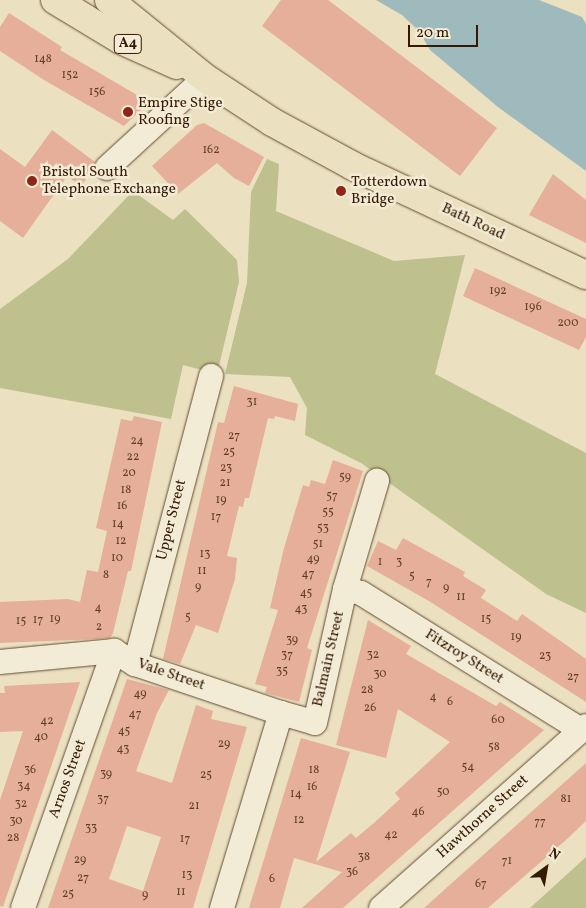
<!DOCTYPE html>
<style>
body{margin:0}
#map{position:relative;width:586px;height:908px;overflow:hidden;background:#ebe0bf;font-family:Vollkorn,serif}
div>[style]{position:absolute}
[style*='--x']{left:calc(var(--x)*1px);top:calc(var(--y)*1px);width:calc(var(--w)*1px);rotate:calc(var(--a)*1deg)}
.green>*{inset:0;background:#bec08d}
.water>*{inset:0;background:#9ebabd}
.building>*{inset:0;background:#e5af99}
.roads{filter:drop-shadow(0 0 1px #634b32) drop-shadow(0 0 1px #634b32)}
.minor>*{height:24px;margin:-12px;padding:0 12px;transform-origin:12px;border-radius:12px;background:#f2ebd5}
.trunk>*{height:28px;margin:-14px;padding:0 14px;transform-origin:14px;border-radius:14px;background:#ebe0bf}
.dots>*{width:14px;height:14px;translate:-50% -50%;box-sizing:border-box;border:2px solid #f2ebd5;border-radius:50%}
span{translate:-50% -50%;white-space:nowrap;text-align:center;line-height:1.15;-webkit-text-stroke:5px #f2ebd5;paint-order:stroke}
.number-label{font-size:12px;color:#623e28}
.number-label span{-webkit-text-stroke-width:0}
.shield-label span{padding:1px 4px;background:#f2ebd5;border:1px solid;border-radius:4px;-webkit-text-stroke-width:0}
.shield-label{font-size:14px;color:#361903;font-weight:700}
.poi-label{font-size:15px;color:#361903}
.left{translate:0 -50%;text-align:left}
.street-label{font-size:15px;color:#361903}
.north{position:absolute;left:521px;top:843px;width:50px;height:50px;-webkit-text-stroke:4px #f2ebd5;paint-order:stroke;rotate:32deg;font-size:14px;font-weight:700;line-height:20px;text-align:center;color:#361903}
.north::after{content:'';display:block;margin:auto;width:18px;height:22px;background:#361903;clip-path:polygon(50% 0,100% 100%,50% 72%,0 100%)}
.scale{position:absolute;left:408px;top:25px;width:70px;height:22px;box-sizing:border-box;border:2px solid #361903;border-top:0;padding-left:6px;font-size:15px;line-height:18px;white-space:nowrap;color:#361903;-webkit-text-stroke:4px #f2ebd5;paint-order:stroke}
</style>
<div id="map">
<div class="green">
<div style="clip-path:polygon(267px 159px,279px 164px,276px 211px,394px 261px,465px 255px,435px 374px,586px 453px,586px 613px,546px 594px,361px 463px,305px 435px,307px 408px,290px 377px,225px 374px,247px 283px,251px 192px)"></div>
<div style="clip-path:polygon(133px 191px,173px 220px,185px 209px,237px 260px,239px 282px,217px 374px,183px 365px,171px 419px,0 388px,0 309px,68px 259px)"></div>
<div style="clip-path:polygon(586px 857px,586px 908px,530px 908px)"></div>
</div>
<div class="water">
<div style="clip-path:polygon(376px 0,539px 0,582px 17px,586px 24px,586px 171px,498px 107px,430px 50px,419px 31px,402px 15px)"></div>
</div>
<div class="building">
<div style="clip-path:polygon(281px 0,328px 0,497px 128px,460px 176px,262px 26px)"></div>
<div style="clip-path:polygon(9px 13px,62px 47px,60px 50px,149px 102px,124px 126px,44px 80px,0 51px,0 27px)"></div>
<div style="clip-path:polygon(204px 123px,264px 157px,249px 186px,234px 178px,217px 163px,178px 194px,152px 166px,197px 125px)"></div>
<div style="clip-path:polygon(52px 130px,95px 162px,94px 168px,81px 186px,67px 176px,23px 238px,0 221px,0 149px,25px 167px)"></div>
<div style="clip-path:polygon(553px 174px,586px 200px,586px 243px,529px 215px)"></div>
<div style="clip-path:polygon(475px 268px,586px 319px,586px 337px,579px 350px,463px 296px)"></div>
<div style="clip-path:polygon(234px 386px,298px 404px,295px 421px,275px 416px,274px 419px,268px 418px,249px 498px,245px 498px,243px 507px,239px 506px,227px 556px,237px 558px,235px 579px,218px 633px,196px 625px,180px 664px,163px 659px,218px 422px,224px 423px)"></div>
<div style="clip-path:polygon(134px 416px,162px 422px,131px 571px,128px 571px,113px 633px,110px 638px,97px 639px,0 643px,0 602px,68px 599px,80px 602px,87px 570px,98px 572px,107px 531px,96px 528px,121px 419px,132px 421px)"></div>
<div style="clip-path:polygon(333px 460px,363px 471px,307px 648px,312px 650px,299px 702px,265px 693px,267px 687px,255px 684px,278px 610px,270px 608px,284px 548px,303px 485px,309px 487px,311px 480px,325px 484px)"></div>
<div style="clip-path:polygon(403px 538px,465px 572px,463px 576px,486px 590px,481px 598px,517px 621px,522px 614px,586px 659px,586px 702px,429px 601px,367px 566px,378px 541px,396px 550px)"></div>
<div style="clip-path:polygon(368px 620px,411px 646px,406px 654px,496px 706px,500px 702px,544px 730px,343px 908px,302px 908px,342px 872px,294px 858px,280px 908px,249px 908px,301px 738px,350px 752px,316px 862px,351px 833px,356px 838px,375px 822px,400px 799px,395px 793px,450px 742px,398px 709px,386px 758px,336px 745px)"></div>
<div style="clip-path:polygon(evenodd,127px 679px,169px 690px,157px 713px,136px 771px,172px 783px,196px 705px,213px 711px,211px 719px,247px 727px,193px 908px,48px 908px,127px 679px,127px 826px,161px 837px,143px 891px,109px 879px,127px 826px)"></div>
<div style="clip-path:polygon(80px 682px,3px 907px,0 906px,0 800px,23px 731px,0 732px,0 693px,5px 693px,4px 686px)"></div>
<div style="clip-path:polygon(586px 763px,586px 821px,567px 839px,488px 908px,424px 908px)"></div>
</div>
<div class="roads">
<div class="minor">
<div style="--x:107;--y:168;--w:133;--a:-42.6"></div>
<div style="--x:345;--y:589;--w:16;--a:14"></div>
<div style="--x:361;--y:593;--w:259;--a:31.9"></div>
<div style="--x:0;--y:662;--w:115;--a:-5.5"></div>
<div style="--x:114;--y:651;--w:25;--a:32"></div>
<div style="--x:135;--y:664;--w:154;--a:18.6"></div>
<div style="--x:135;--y:664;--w:298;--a:-75.2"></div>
<div style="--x:23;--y:908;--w:273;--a:-70.5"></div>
<div style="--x:222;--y:908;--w:204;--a:-73.2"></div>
<div style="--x:281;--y:713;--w:35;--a:16"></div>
<div style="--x:315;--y:723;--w:137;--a:-77.4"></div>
<div style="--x:345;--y:589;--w:113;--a:-73.5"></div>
<div style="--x:381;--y:908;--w:274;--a:-41.6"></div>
</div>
<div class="trunk">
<div style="--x:55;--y:0;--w:77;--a:31.2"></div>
<div style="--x:121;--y:40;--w:61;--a:24.1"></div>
<div style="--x:109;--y:0;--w:124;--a:39.1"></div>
<div style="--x:205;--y:78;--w:80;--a:33.3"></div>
<div style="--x:272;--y:122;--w:92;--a:28.5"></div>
<div style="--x:353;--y:166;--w:257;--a:25.1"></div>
</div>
</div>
<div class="dots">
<div style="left:128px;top:112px;background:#8f2418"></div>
<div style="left:32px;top:181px;background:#8f2418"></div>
<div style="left:341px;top:191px;background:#8f2418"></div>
</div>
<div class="number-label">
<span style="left:43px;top:60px">148</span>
<span style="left:70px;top:76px">152</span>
<span style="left:97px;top:93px">156</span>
<span style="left:211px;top:151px">162</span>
<span style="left:498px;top:292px">192</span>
<span style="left:533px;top:308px">196</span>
<span style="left:568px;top:324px">200</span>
<span style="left:252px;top:403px">31</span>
<span style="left:234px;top:437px">27</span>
<span style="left:137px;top:442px">24</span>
<span style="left:229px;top:453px">25</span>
<span style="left:133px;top:458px">22</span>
<span style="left:226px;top:469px">23</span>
<span style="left:129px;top:474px">20</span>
<span style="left:345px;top:478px">59</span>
<span style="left:225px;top:484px">21</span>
<span style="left:126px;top:491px">18</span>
<span style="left:332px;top:497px">57</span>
<span style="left:221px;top:501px">19</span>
<span style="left:122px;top:507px">16</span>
<span style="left:328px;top:513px">55</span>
<span style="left:216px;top:518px">17</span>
<span style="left:118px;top:525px">14</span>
<span style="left:323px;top:529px">53</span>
<span style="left:121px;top:542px">12</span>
<span style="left:318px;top:545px">51</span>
<span style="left:205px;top:555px">13</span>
<span style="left:117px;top:559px">10</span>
<span style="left:313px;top:560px">49</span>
<span style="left:380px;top:563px">1</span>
<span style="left:399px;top:563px">3</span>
<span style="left:202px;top:572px">11</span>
<span style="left:308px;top:575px">47</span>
<span style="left:106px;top:576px">8</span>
<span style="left:412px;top:577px">5</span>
<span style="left:429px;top:583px">7</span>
<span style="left:198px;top:588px">9</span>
<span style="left:446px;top:589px">9</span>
<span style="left:306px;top:594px">45</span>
<span style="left:461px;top:598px">11</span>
<span style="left:98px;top:609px">4</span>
<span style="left:301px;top:610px">43</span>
<span style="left:188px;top:618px">5</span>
<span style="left:55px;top:620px">19</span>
<span style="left:486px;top:620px">15</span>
<span style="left:38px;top:621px">17</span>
<span style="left:21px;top:622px">15</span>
<span style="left:99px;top:628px">2</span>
<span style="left:516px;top:638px">19</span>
<span style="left:292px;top:641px">39</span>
<span style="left:287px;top:656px">37</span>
<span style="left:373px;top:656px">32</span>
<span style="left:545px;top:657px">23</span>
<span style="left:282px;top:672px">35</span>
<span style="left:380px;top:675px">30</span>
<span style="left:573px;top:678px">27</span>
<span style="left:367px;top:691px">28</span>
<span style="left:140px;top:695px">49</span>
<span style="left:433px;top:698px">4</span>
<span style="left:450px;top:703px">6</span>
<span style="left:370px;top:709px">26</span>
<span style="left:135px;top:715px">47</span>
<span style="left:498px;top:721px">60</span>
<span style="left:47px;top:722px">42</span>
<span style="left:124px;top:732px">45</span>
<span style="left:41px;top:738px">40</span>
<span style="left:224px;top:745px">29</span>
<span style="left:494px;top:748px">58</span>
<span style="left:123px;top:750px">43</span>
<span style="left:468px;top:768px">54</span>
<span style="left:30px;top:771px">36</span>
<span style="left:314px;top:771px">18</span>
<span style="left:106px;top:775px">39</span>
<span style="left:206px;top:776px">25</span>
<span style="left:24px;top:787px">34</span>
<span style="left:312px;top:788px">16</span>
<span style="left:443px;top:793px">50</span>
<span style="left:296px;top:795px">14</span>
<span style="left:103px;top:800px">37</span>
<span style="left:566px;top:800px">81</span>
<span style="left:21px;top:805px">32</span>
<span style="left:194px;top:807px">21</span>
<span style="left:418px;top:813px">46</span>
<span style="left:299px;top:821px">12</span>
<span style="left:16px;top:822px">30</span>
<span style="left:540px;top:823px">77</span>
<span style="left:91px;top:829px">33</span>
<span style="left:391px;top:836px">42</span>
<span style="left:13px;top:839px">28</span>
<span style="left:185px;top:840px">17</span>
<span style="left:364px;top:858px">38</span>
<span style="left:80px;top:861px">29</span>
<span style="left:507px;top:862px">71</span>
<span style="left:352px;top:873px">36</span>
<span style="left:187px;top:876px">13</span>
<span style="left:83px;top:879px">27</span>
<span style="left:272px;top:880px">6</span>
<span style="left:481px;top:885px">67</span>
<span style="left:181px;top:893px">11</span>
<span style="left:68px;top:895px">25</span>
<span style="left:145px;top:896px">9</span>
</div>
<div class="shield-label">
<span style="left:128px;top:44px">A4</span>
</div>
<div class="poi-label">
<span class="left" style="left:138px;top:112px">Empire Stige<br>Roofing</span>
<span class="left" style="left:42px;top:181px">Bristol South<br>Telephone Exchange</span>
<span class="left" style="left:351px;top:191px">Totterdown<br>Bridge</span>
</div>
<div class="street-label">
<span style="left:473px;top:222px;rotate:25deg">Bath Road</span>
<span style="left:172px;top:520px;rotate:-76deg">Upper Street</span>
<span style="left:464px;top:657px;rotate:32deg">Fitzroy Street</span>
<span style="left:329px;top:659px;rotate:-77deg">Balmain Street</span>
<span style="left:171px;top:675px;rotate:19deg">Vale Street</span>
<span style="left:68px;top:779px;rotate:-70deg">Arnos Street</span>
<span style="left:483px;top:817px;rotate:-42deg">Hawthorne Street</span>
</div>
<div class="north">N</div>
<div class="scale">20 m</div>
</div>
